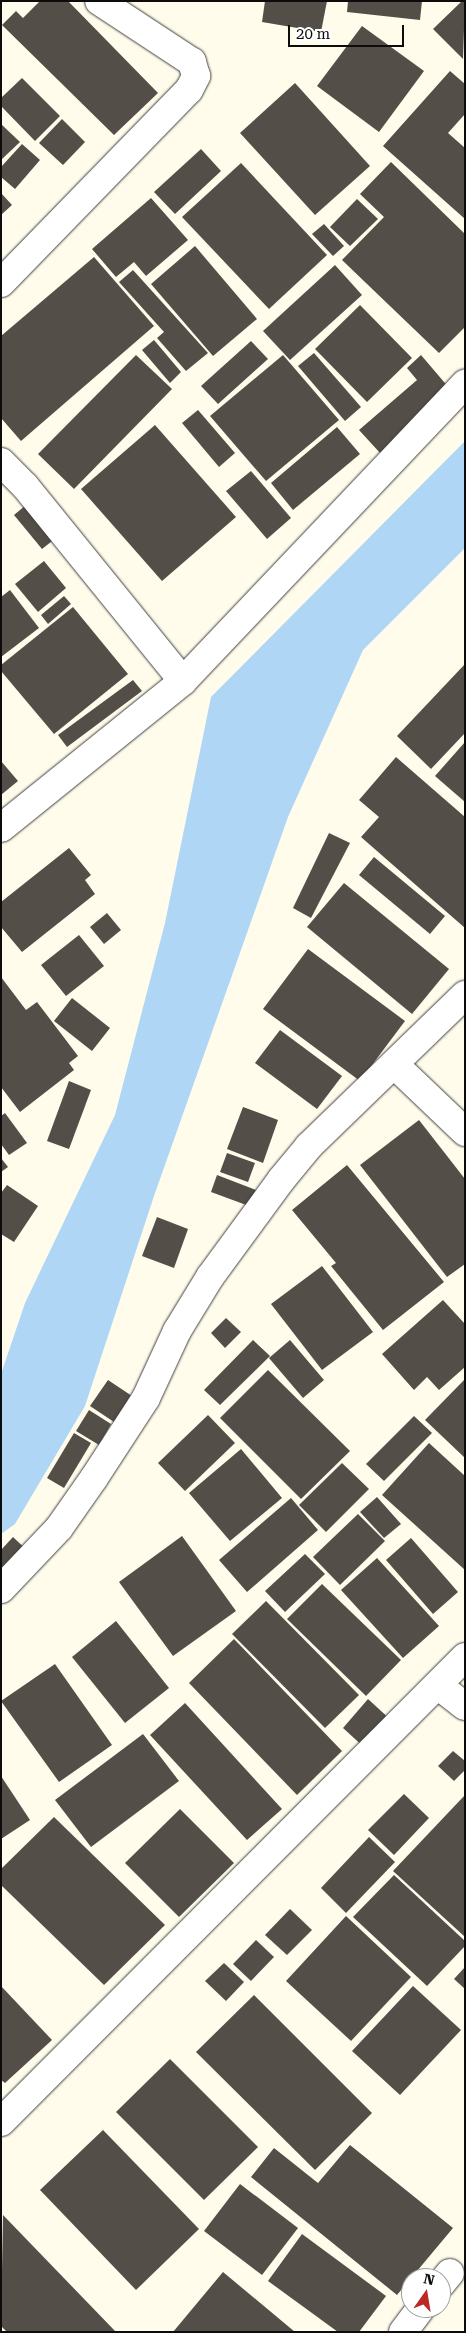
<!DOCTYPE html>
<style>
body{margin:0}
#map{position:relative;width:466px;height:2333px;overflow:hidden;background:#fffceb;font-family:"Roboto Serif",serif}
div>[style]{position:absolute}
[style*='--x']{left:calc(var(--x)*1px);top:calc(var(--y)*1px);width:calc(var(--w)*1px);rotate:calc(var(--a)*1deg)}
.water>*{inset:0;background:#b0d6f6}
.building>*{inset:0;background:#544e48}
.roads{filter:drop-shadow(0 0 1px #3f3f3f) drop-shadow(0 0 1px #3f3f3f)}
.street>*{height:28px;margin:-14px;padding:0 14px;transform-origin:14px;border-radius:14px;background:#fff}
span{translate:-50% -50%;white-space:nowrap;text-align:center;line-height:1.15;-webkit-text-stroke:5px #fff;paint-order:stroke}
.frame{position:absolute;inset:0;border:2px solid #0c0c0c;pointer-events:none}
.north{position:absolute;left:401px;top:2268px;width:50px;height:50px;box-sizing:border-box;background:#fff;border:1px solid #9e9e9e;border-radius:50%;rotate:13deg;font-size:14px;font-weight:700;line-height:20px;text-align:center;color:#0c0c0c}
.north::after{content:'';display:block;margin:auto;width:18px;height:22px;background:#ba2925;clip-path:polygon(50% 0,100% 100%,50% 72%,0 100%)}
.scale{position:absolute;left:288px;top:25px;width:116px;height:22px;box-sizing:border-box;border:2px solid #0c0c0c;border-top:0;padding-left:6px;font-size:15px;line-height:18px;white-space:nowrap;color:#0c0c0c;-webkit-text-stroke:4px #fff;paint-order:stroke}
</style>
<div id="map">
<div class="water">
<div style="clip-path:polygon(465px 441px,465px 548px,363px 650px,288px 817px,154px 1196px,85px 1406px,15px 1524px,1px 1534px,1px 1374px,25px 1303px,115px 1115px,165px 923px,211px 697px)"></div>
</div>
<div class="building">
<div style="clip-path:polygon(40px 1px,68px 1px,158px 93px,114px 135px,2px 25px,16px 11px,23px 18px)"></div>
<div style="clip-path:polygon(265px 1px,327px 1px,321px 32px,262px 22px)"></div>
<div style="clip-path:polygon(348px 1px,422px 1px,420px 20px,347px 12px)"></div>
<div style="clip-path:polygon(462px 1px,465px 1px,463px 59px,433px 29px)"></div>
<div style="clip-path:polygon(362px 26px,424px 71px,379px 132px,317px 86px)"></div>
<div style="clip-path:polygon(450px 71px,465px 84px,465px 114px,448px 133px,465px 148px,465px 219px,383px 146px)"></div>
<div style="clip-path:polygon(22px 78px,60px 116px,35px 141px,1px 106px,1px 98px)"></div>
<div style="clip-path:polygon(295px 83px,370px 166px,315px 215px,240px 133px)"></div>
<div style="clip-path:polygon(62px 119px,85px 142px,63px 165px,39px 143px)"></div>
<div style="clip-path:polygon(1px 124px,20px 142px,1px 160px)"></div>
<div style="clip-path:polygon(22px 144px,40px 160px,15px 189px,1px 177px,1px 167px)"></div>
<div style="clip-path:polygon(201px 149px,221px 171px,175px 214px,154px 192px)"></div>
<div style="clip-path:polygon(391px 162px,465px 234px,465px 327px,439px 353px,342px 260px,384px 217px,360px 194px)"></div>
<div style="clip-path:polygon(241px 163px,327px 255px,269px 309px,182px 217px)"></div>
<div style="clip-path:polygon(1px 193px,12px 205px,1px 215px)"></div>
<div style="clip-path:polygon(151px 198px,188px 240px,146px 276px,134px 262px,116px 277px,92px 249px)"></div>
<div style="clip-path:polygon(357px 199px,378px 219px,350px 246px,330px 227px)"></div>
<div style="clip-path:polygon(324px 224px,344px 246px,333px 256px,312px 234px)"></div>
<div style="clip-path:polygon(195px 246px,257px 319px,213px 356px,151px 284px)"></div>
<div style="clip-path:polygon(94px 257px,154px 326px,21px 441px,1px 418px,1px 336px)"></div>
<div style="clip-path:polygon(335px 265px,362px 295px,290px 360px,263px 331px)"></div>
<div style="clip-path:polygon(133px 270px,208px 353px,186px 371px,157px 338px,164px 332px,119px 282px)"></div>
<div style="clip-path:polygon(360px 305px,412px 358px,367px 402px,315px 349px)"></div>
<div style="clip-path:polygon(154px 340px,181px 372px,170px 383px,142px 350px)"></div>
<div style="clip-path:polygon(251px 341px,268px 359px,218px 404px,201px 386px)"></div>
<div style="clip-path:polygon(314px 353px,361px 407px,345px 421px,298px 366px)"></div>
<div style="clip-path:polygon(136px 355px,172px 389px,74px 489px,38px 454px)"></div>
<div style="clip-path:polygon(283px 355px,339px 420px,266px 481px,210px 416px)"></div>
<div style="clip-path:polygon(421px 355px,450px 389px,381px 454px,359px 430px,417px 380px,407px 368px)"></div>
<div style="clip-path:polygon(198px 410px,235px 453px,219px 467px,182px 423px)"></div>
<div style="clip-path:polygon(155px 425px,236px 517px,162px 581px,81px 489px)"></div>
<div style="clip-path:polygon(337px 427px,360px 454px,293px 510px,271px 483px)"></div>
<div style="clip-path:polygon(251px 471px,291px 518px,267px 539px,226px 491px)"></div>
<div style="clip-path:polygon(32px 500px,61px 534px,42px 549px,14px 515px)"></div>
<div style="clip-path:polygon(44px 561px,66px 588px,38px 612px,15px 584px)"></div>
<div style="clip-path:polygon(10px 590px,39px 628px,1px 657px,1px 597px)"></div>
<div style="clip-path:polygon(64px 596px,71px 604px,48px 624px,41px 615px)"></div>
<div style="clip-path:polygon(73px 607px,128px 674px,54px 734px,1px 671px,1px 665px)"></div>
<div style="clip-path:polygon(465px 664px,465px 733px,431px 769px,397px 736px)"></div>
<div style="clip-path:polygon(133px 680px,142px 691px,67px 747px,58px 735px)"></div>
<div style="clip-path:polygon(465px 742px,465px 802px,435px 776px)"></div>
<div style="clip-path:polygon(396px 757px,465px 817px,465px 928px,361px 837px,379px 817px,359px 800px)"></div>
<div style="clip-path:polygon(1px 761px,18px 781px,1px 795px)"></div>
<div style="clip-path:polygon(329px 833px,350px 843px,311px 918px,293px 908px)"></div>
<div style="clip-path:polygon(69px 848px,91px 875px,85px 880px,95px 894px,22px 952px,1px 927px,1px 902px)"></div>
<div style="clip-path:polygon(374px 857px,445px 916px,430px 934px,359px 875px)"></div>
<div style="clip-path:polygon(344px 883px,449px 969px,412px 1014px,307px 927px)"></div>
<div style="clip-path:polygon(107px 913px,121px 930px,104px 944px,90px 927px)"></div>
<div style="clip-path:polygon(79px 935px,104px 966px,66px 996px,41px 965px)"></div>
<div style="clip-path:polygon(308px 949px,405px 1021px,360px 1081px,263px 1009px)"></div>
<div style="clip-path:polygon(1px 977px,26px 1010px,37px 1002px,78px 1056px,69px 1063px,74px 1070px,20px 1112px,1px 1087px)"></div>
<div style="clip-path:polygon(72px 998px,110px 1028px,92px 1051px,54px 1021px)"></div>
<div style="clip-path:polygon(280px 1030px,342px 1076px,317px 1109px,255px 1063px)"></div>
<div style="clip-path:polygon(69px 1081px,91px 1090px,69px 1149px,47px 1141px)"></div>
<div style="clip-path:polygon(243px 1107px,278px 1120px,263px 1163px,227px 1149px)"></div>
<div style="clip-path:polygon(5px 1113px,27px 1143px,9px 1155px,1px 1144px,1px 1116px)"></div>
<div style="clip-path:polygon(419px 1120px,465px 1179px,465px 1264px,447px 1277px,360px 1165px)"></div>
<div style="clip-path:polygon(227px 1153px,255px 1163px,248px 1182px,220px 1172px)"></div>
<div style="clip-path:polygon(1px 1158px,8px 1167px,1px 1172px)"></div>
<div style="clip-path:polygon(347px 1165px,444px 1282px,383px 1330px,331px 1266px,336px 1263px,292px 1210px)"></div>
<div style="clip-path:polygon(217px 1175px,256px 1190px,249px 1206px,211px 1192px)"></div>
<div style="clip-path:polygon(7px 1185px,38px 1206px,14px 1242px,1px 1234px,1px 1193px)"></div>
<div style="clip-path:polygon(157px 1217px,188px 1229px,174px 1268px,142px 1256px)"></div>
<div style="clip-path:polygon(322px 1266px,373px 1332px,322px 1370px,271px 1304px)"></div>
<div style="clip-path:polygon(443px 1300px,465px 1324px,465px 1367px,439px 1390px,427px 1377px,414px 1390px,382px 1354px)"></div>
<div style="clip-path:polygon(226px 1318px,241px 1332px,225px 1348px,211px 1333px)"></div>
<div style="clip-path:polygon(253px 1340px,270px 1356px,220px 1405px,204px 1390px)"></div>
<div style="clip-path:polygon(290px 1340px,324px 1380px,303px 1398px,269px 1358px)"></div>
<div style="clip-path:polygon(268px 1370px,350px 1451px,301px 1499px,220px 1418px)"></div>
<div style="clip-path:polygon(465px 1379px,465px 1458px,425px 1420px)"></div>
<div style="clip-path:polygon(108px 1380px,132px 1396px,114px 1422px,90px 1406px)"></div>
<div style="clip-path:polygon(89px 1410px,111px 1424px,99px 1445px,76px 1431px)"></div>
<div style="clip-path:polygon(208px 1415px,235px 1443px,185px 1491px,158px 1463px)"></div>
<div style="clip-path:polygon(414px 1416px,432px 1433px,384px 1481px,366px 1464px)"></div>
<div style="clip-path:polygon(74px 1433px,91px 1443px,64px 1488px,47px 1478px)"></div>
<div style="clip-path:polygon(429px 1443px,465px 1476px,465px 1570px,382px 1495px)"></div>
<div style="clip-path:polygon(241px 1449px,282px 1498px,230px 1541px,189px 1493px)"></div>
<div style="clip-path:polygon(342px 1463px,369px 1489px,326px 1532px,299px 1505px)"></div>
<div style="clip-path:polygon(377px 1497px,401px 1524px,384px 1538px,360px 1512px)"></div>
<div style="clip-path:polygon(291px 1498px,318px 1530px,247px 1592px,219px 1560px)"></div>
<div style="clip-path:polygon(358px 1514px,385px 1541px,340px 1585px,313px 1557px)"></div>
<div style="clip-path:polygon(182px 1536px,236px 1611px,173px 1656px,119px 1582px)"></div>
<div style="clip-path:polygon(13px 1537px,29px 1552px,1px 1581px,1px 1550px)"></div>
<div style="clip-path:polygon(411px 1538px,458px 1592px,433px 1614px,386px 1560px)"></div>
<div style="clip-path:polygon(305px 1554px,325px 1574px,285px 1612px,265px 1591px)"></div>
<div style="clip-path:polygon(377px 1558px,439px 1626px,403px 1658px,341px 1590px)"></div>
<div style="clip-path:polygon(322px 1584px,401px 1660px,366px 1696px,287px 1619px)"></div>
<div style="clip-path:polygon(266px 1601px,359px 1695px,325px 1728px,232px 1634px)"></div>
<div style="clip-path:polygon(116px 1621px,169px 1688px,125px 1723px,72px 1657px)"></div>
<div style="clip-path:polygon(234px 1639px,342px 1751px,297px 1795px,189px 1683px)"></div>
<div style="clip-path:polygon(55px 1664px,112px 1745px,59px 1782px,1px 1701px)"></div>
<div style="clip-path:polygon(368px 1699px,392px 1721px,366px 1749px,343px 1728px)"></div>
<div style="clip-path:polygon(185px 1703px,282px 1809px,247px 1840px,150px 1735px)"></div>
<div style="clip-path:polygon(143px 1734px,179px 1781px,91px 1847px,55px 1800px)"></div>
<div style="clip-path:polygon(453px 1751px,465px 1761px,465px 1770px,454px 1781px,438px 1766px)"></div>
<div style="clip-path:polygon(1px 1776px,30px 1820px,1px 1839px)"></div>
<div style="clip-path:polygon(404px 1794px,429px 1818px,394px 1855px,368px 1830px)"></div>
<div style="clip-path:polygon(465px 1795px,465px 1937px,393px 1871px)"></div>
<div style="clip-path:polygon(180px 1809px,234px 1863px,179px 1917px,125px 1863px)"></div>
<div style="clip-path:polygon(54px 1817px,165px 1925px,104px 1985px,1px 1885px,1px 1869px)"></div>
<div style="clip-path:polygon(369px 1837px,395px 1862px,346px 1913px,321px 1888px)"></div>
<div style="clip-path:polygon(394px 1875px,465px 1941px,465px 1946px,427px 1986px,353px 1917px)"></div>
<div style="clip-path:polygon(290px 1909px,312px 1930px,287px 1955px,265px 1935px)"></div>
<div style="clip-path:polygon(346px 1916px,411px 1977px,351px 2041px,286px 1981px)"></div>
<div style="clip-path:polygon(256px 1940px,274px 1957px,251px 1981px,233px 1964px)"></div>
<div style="clip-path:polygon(224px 1963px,244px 1982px,226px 2001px,205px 1981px)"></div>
<div style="clip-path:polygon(465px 1967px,465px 1989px,454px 1979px)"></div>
<div style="clip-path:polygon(1px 1986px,52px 2040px,5px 2083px,1px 2080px)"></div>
<div style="clip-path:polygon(413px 1986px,461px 2030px,400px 2095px,352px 2051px)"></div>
<div style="clip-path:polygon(254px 1995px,372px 2113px,315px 2170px,196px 2052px)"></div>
<div style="clip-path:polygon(170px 2059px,258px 2147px,204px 2200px,116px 2112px)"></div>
<div style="clip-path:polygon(103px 2130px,199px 2229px,136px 2290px,40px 2190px)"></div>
<div style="clip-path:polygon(350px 2145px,453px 2228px,397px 2295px,251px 2177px,274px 2148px,318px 2183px)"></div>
<div style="clip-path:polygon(240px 2184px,298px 2228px,262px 2275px,204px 2231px)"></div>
<div style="clip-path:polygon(3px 2215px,116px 2332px,7px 2332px,1px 2326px)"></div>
<div style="clip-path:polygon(302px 2234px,386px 2296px,359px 2332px,338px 2332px,268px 2281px)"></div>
<div style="clip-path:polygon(223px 2272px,295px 2332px,173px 2332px)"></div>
</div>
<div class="roads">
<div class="street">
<div style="--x:1;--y:283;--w:269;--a:-45.8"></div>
<div style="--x:189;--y:90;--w:16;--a:-63"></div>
<div style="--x:196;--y:76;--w:15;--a:-106"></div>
<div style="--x:192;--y:62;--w:111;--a:-146.7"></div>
<div style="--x:1;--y:462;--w:34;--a:45"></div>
<div style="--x:25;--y:486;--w:251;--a:51"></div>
<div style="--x:1;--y:828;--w:234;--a:-38.9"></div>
<div style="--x:183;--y:681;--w:410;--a:-46.5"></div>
<div style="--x:395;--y:1065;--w:97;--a:43.7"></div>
<div style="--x:1;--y:1589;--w:84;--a:-46.4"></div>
<div style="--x:59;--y:1528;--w:61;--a:-55"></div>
<div style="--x:94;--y:1478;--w:95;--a:-57"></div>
<div style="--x:146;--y:1398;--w:74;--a:-65.2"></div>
<div style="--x:177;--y:1331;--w:63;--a:-58.6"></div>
<div style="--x:210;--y:1277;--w:120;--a:-53.8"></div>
<div style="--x:281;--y:1180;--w:44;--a:-50.5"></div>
<div style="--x:309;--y:1146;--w:217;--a:-44.1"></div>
<div style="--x:439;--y:1686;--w:33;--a:38"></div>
<div style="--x:1;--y:2122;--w:657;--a:-45.06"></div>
<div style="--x:441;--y:2284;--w:14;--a:-51"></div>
<div style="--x:403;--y:2332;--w:30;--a:-53"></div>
</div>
</div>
<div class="frame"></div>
<div class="north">N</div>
<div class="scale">20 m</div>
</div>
